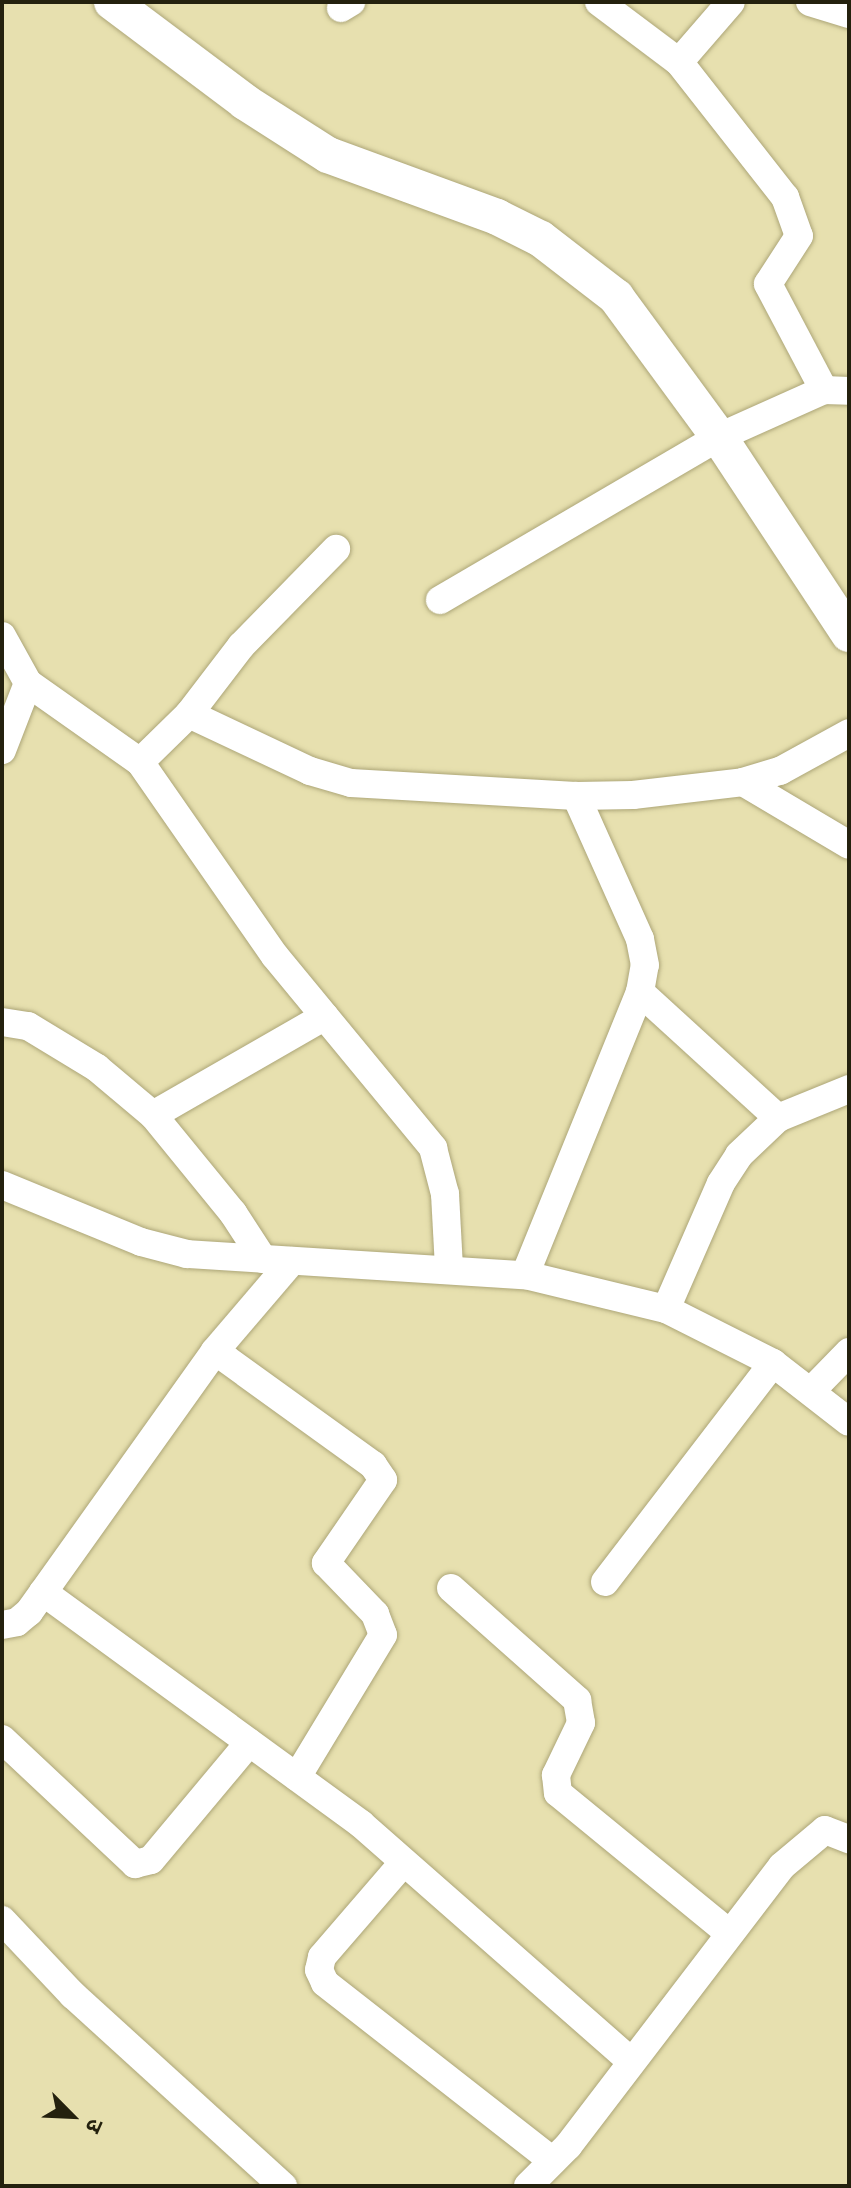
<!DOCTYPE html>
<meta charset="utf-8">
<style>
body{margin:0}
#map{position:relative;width:851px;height:2188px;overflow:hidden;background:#e7e0af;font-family:"Source Sans 3","Noto Sans Devanagari",sans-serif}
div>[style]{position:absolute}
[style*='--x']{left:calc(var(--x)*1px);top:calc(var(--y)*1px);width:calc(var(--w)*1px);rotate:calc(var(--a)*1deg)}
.roads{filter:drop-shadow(0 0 2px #ada678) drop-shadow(0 0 2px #ada678)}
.minor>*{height:28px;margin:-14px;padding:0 14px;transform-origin:14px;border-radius:14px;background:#fff}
.tertiary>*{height:36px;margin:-18px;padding:0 18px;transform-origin:18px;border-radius:18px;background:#fff}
span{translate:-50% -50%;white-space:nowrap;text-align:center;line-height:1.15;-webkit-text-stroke:7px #e7e0af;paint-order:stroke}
.frame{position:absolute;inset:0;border:4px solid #24210e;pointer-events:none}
.north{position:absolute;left:32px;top:2076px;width:80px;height:80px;-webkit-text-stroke:6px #e7e0af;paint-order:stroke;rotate:114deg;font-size:22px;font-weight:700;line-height:32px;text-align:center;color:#24210e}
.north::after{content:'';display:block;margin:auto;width:28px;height:36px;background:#24210e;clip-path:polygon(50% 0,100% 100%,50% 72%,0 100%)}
</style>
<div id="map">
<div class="roads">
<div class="minor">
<div style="--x:599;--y:2;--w:100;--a:36.9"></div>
<div style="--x:679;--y:62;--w:172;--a:51.9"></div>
<div style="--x:785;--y:197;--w:41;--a:70.3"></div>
<div style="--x:799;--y:236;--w:57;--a:122.9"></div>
<div style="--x:768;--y:284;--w:120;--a:62.2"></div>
<div style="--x:810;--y:2;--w:41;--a:17.1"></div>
<div style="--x:341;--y:8;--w:12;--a:-31"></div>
<div style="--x:679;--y:62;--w:79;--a:-49.1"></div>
<div style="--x:440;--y:600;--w:323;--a:-30.3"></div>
<div style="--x:719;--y:437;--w:115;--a:-24.1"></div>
<div style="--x:824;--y:390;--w:25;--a:2"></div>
<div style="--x:2;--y:636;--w:54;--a:61"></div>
<div style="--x:28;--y:683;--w:72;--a:111.2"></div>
<div style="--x:28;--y:683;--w:137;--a:35.2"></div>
<div style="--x:140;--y:762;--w:236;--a:55.2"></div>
<div style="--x:275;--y:956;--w:249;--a:50.5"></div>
<div style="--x:433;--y:1148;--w:48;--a:75.4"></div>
<div style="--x:445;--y:1194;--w:74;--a:86.9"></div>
<div style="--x:189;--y:714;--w:134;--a:25.2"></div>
<div style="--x:310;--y:771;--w:43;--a:16.3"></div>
<div style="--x:351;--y:783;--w:225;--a:3.3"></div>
<div style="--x:576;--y:796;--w:57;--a:-1"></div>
<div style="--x:633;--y:795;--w:111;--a:-6.7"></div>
<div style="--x:743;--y:782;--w:39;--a:-17"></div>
<div style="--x:780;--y:771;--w:79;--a:-28.8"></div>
<div style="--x:140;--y:762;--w:69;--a:-44.4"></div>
<div style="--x:189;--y:714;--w:86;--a:-52.6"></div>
<div style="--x:241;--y:646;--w:136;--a:-45.6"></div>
<div style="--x:743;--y:782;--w:123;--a:30.7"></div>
<div style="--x:640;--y:992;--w:187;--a:42.4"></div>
<div style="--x:2;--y:1022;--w:26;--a:9"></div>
<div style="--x:28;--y:1026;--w:81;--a:31.3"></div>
<div style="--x:97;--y:1068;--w:73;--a:40"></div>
<div style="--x:153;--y:1115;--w:127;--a:50.8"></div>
<div style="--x:233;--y:1213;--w:55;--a:56.9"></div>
<div style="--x:153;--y:1115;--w:198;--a:-29.9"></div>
<div style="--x:2;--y:1185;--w:150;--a:22.3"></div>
<div style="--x:141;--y:1242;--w:48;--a:14.6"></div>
<div style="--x:187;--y:1254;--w:339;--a:3.6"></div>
<div style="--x:525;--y:1275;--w:145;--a:13.6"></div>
<div style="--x:666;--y:1309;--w:120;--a:26.8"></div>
<div style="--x:773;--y:1363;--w:96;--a:37.8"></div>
<div style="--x:525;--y:1275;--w:305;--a:-67.9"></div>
<div style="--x:640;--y:992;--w:27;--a:-80"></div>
<div style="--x:645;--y:965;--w:26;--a:-101"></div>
<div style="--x:640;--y:939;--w:157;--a:-114.1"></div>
<div style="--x:666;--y:1309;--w:137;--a:-66.4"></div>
<div style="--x:721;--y:1183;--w:33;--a:-57"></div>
<div style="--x:739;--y:1155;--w:54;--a:-43.5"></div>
<div style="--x:778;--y:1118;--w:77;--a:-22.2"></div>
<div style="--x:215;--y:1351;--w:195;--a:35.8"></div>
<div style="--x:373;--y:1465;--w:18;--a:56"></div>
<div style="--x:383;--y:1480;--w:101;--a:124.5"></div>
<div style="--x:326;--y:1563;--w:71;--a:46.1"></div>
<div style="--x:375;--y:1614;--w:22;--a:69"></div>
<div style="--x:383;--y:1635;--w:166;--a:121.2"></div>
<div style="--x:812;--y:1390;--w:53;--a:-45.8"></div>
<div style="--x:605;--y:1582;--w:276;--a:-52.5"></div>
<div style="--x:451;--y:1588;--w:169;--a:41.6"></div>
<div style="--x:577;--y:1700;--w:23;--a:80"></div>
<div style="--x:581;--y:1723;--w:58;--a:115.7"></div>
<div style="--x:556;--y:1775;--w:18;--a:84"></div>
<div style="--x:558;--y:1793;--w:220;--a:39.3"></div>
<div style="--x:43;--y:1592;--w:394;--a:36.1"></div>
<div style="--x:361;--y:1824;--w:359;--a:41.3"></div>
<div style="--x:2;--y:1625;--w:15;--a:-11"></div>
<div style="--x:17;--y:1622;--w:16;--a:-40"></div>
<div style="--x:29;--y:1612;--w:320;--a:-54.5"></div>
<div style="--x:215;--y:1351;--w:118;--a:-49.5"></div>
<div style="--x:2;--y:1739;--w:183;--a:43.2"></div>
<div style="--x:135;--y:1864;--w:16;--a:-14"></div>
<div style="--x:151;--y:1860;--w:153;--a:-50.1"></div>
<div style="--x:403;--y:1863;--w:124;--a:130.8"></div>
<div style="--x:322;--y:1957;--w:13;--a:103"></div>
<div style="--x:319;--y:1970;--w:14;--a:65"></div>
<div style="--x:325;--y:1983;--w:289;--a:38"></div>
<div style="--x:2;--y:1920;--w:103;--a:46.6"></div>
<div style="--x:73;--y:1995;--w:284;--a:42.3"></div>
<div style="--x:528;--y:2186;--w:57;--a:-45"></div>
<div style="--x:568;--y:2146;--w:352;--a:-52.6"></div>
<div style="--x:782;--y:1866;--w:56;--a:-39.9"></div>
<div style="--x:825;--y:1830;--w:26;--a:21"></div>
</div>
<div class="tertiary">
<div style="--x:112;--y:2;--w:166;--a:36.9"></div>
<div style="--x:245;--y:102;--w:98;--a:32.6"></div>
<div style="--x:328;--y:155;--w:180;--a:20.1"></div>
<div style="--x:497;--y:217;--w:49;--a:26.6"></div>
<div style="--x:541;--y:239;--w:95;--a:37.7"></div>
<div style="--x:616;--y:297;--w:174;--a:53.7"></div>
<div style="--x:719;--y:437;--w:236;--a:56.6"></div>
</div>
</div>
<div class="frame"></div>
<div class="north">उ</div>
</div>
